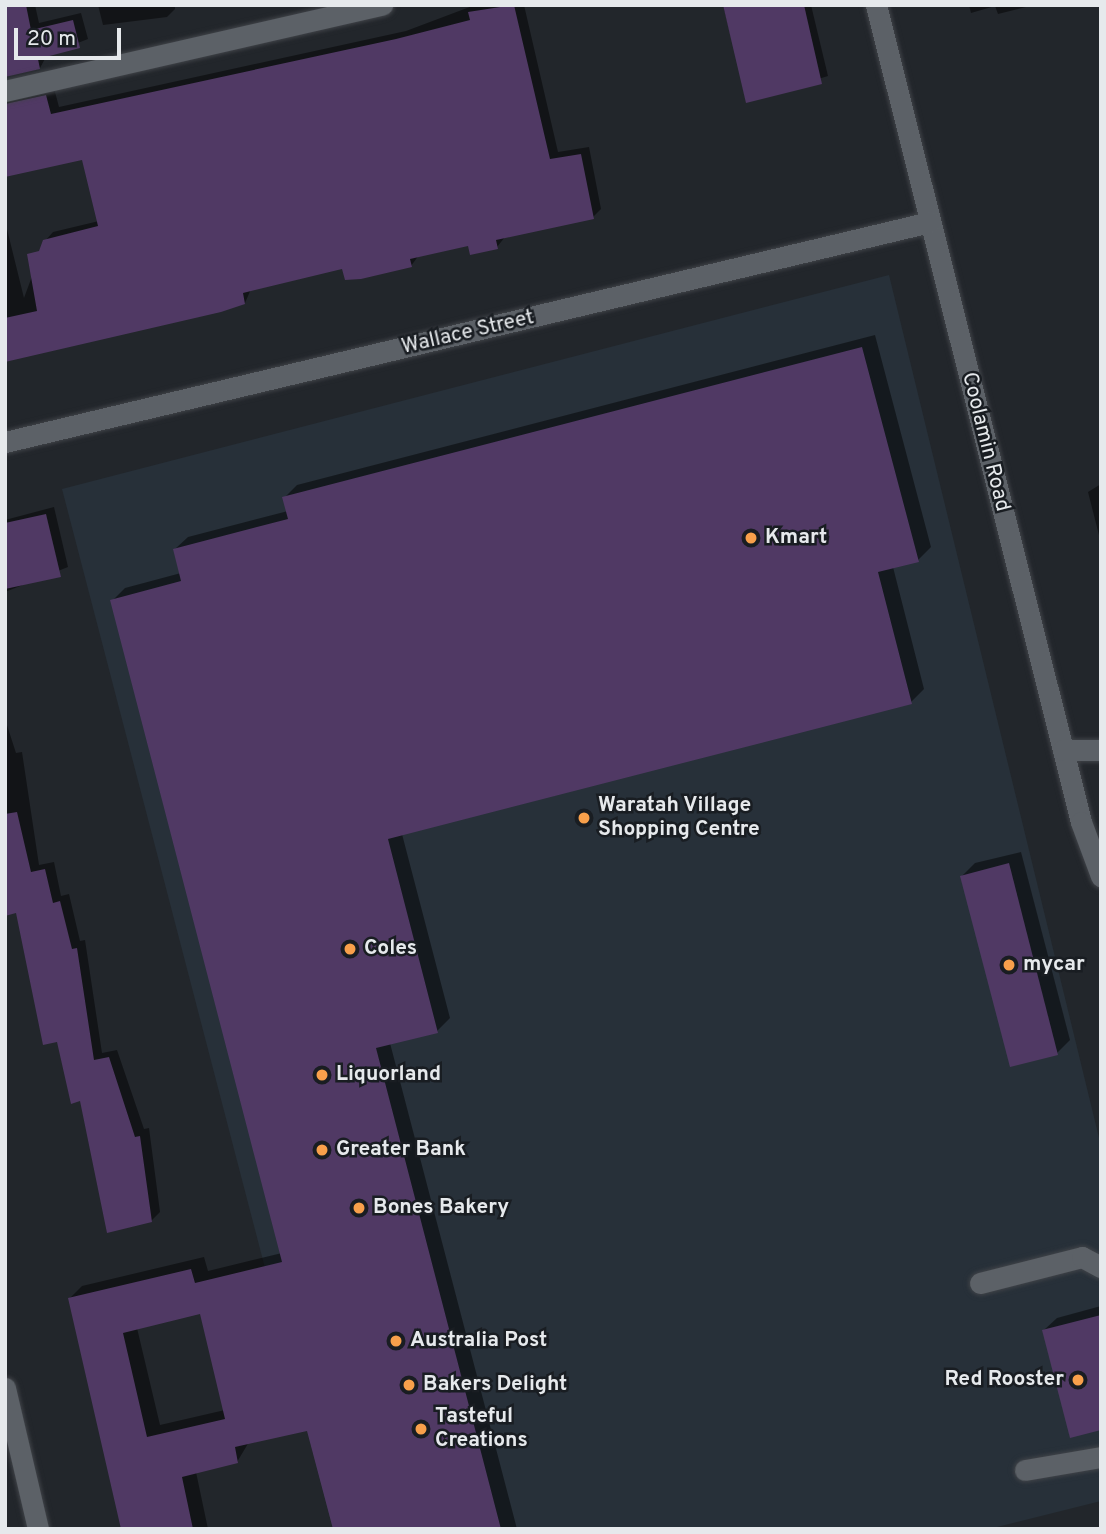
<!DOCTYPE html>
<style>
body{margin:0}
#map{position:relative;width:1106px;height:1534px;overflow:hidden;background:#22262b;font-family:Overpass,sans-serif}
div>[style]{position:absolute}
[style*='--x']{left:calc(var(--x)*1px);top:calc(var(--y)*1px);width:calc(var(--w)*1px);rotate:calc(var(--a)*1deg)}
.built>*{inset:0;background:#273039}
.shadow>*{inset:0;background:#0007}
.building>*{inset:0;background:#503964}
.roads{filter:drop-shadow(0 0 2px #404348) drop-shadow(0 0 2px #404348)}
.minor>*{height:21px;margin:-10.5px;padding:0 10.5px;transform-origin:10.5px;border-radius:10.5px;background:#5c6167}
.dots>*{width:19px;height:19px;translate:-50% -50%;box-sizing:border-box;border:4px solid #191d22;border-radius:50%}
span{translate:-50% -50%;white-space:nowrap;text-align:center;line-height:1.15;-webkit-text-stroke:5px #191d22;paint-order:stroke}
.street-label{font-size:21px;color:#e6e9ec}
.poi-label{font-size:21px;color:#e6e9ec;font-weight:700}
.left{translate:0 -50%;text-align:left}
.right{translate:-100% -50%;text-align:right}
.frame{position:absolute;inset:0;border:7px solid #e6e9ec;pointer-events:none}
.scale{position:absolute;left:14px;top:28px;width:107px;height:32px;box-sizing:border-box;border:4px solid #e6e9ec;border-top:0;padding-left:9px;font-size:21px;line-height:24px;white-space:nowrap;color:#e6e9ec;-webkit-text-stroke:5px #191d22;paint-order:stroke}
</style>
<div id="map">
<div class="built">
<div style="clip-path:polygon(889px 275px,1101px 1146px,1101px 1501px,989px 1529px,333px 1529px,62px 489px)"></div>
</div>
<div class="shadow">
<div style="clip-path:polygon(5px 5px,35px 5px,39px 23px,81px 13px,88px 39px,47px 55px,40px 68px)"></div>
<div style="clip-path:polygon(98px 5px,175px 5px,175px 9px,167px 17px,103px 25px)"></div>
<div style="clip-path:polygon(475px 5px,524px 5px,558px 152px,589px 147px,601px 209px,593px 217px,505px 237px,497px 247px,469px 243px,419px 255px,411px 266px,344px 267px,251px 289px,245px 303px,5px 359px,5px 221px,24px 298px,45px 241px,53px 232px,99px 221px,83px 158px,5px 175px,5px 90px,54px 88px,59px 107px,406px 31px)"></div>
<div style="clip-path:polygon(723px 5px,811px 5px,828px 76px,747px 101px)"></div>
<div style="clip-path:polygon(969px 5px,1034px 5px,998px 14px,995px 6px,971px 13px)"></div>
<div style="clip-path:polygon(evenodd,875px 335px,931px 547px,918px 560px,893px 567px,924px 689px,911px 702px,402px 834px,450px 1018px,437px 1031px,390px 1043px,517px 1529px,335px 1529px,309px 1428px,249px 1442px,237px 1462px,196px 1472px,208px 1529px,122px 1529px,69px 1299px,82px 1286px,204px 1257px,208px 1271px,282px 1253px,112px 601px,125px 588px,181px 573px,175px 549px,188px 537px,288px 511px,284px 498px,297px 485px,875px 335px,201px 1312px,225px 1410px,160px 1425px,137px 1328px,201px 1312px)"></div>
<div style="clip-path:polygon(1101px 484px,1101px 543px,1088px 492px)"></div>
<div style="clip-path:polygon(54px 507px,68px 567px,5px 592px,5px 520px)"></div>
<div style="clip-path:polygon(5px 719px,16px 753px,22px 752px,39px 865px,54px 862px,61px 896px,69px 894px,80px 941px,85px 940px,102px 1053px,117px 1050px,144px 1129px,149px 1128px,160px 1212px,151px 1221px,81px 1099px,18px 911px,5px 898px)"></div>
<div style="clip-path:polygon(1021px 852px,1070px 1040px,1057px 1053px,962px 876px,975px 863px)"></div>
<div style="clip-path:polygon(1101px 1306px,1101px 1428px,1044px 1330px,1057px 1318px)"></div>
</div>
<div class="building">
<div style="clip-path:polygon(5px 5px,26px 5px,31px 30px,73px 20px,80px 48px,38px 59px,40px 69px,5px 77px)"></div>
<div style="clip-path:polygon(514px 5px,550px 159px,581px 154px,594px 219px,496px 240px,498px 249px,470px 255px,468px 246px,410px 259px,412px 267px,361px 279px,345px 280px,342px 269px,243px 293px,245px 304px,221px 312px,5px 362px,5px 318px,37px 311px,27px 254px,39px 251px,43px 240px,98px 226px,82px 160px,5px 177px,5px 104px,46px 95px,51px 114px,396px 39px,470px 20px,468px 12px)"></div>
<div style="clip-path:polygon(723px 5px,804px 5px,822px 84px,746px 103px)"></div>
<div style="clip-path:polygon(evenodd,862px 347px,919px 562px,878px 572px,912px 704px,388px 839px,438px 1033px,376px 1048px,501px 1529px,333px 1529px,307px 1431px,235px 1447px,238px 1463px,182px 1477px,193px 1529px,121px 1529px,68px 1298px,191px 1269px,195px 1283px,282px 1262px,110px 600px,181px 581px,173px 549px,288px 519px,282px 497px,862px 347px,200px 1314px,225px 1419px,147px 1437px,123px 1333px,200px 1314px)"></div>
<div style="clip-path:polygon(46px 514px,61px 577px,5px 589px,5px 523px)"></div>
<div style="clip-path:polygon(17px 812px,31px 872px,45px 869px,53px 903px,60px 901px,72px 949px,77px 948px,94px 1060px,109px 1057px,135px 1137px,140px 1136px,152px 1222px,107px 1233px,80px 1101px,71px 1104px,57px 1042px,43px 1045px,16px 913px,5px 916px,5px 814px)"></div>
<div style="clip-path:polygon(1009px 863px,1058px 1055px,1010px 1067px,960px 876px)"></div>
<div style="clip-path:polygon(1101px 1315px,1101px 1430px,1070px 1438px,1042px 1330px)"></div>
</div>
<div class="roads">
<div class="minor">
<div style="--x:876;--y:5;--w:842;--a:75.91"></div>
<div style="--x:1081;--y:822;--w:58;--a:69.7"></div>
<div style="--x:5;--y:91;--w:387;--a:-12.9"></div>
<div style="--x:5;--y:442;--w:951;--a:-13.38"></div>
<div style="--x:1063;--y:750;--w:38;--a:0"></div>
<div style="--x:980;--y:1283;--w:105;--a:-14.3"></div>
<div style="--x:1082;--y:1257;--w:21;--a:28"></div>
<div style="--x:5;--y:1388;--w:145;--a:76.8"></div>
<div style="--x:1025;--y:1470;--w:77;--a:-9.7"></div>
</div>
</div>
<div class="dots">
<div style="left:751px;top:538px;background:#f8a04b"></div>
<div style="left:584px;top:818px;background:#f8a04b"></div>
<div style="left:350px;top:949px;background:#f8a04b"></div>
<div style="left:1009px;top:965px;background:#f8a04b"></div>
<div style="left:322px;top:1075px;background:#f8a04b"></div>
<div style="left:322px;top:1150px;background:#f8a04b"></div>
<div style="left:359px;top:1208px;background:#f8a04b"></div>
<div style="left:396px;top:1341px;background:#f8a04b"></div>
<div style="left:1078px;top:1380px;background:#f8a04b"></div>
<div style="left:409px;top:1385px;background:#f8a04b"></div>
<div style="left:421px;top:1429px;background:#f8a04b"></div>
</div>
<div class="street-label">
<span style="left:468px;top:333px;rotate:-13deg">Wallace Street</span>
<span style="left:985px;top:442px;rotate:76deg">Coolamin Road</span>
</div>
<div class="poi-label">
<span class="left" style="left:765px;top:538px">Kmart</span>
<span class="left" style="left:598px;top:818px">Waratah Village<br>Shopping Centre</span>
<span class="left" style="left:364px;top:949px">Coles</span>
<span class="left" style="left:1023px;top:965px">mycar</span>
<span class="left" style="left:336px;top:1075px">Liquorland</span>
<span class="left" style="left:336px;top:1150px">Greater Bank</span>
<span class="left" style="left:373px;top:1208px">Bones Bakery</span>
<span class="left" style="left:410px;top:1341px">Australia Post</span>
<span class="right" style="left:1064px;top:1380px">Red Rooster</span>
<span class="left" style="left:423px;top:1385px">Bakers Delight</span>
<span class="left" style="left:435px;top:1429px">Tasteful<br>Creations</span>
</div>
<div class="frame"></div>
<div class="scale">20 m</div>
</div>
